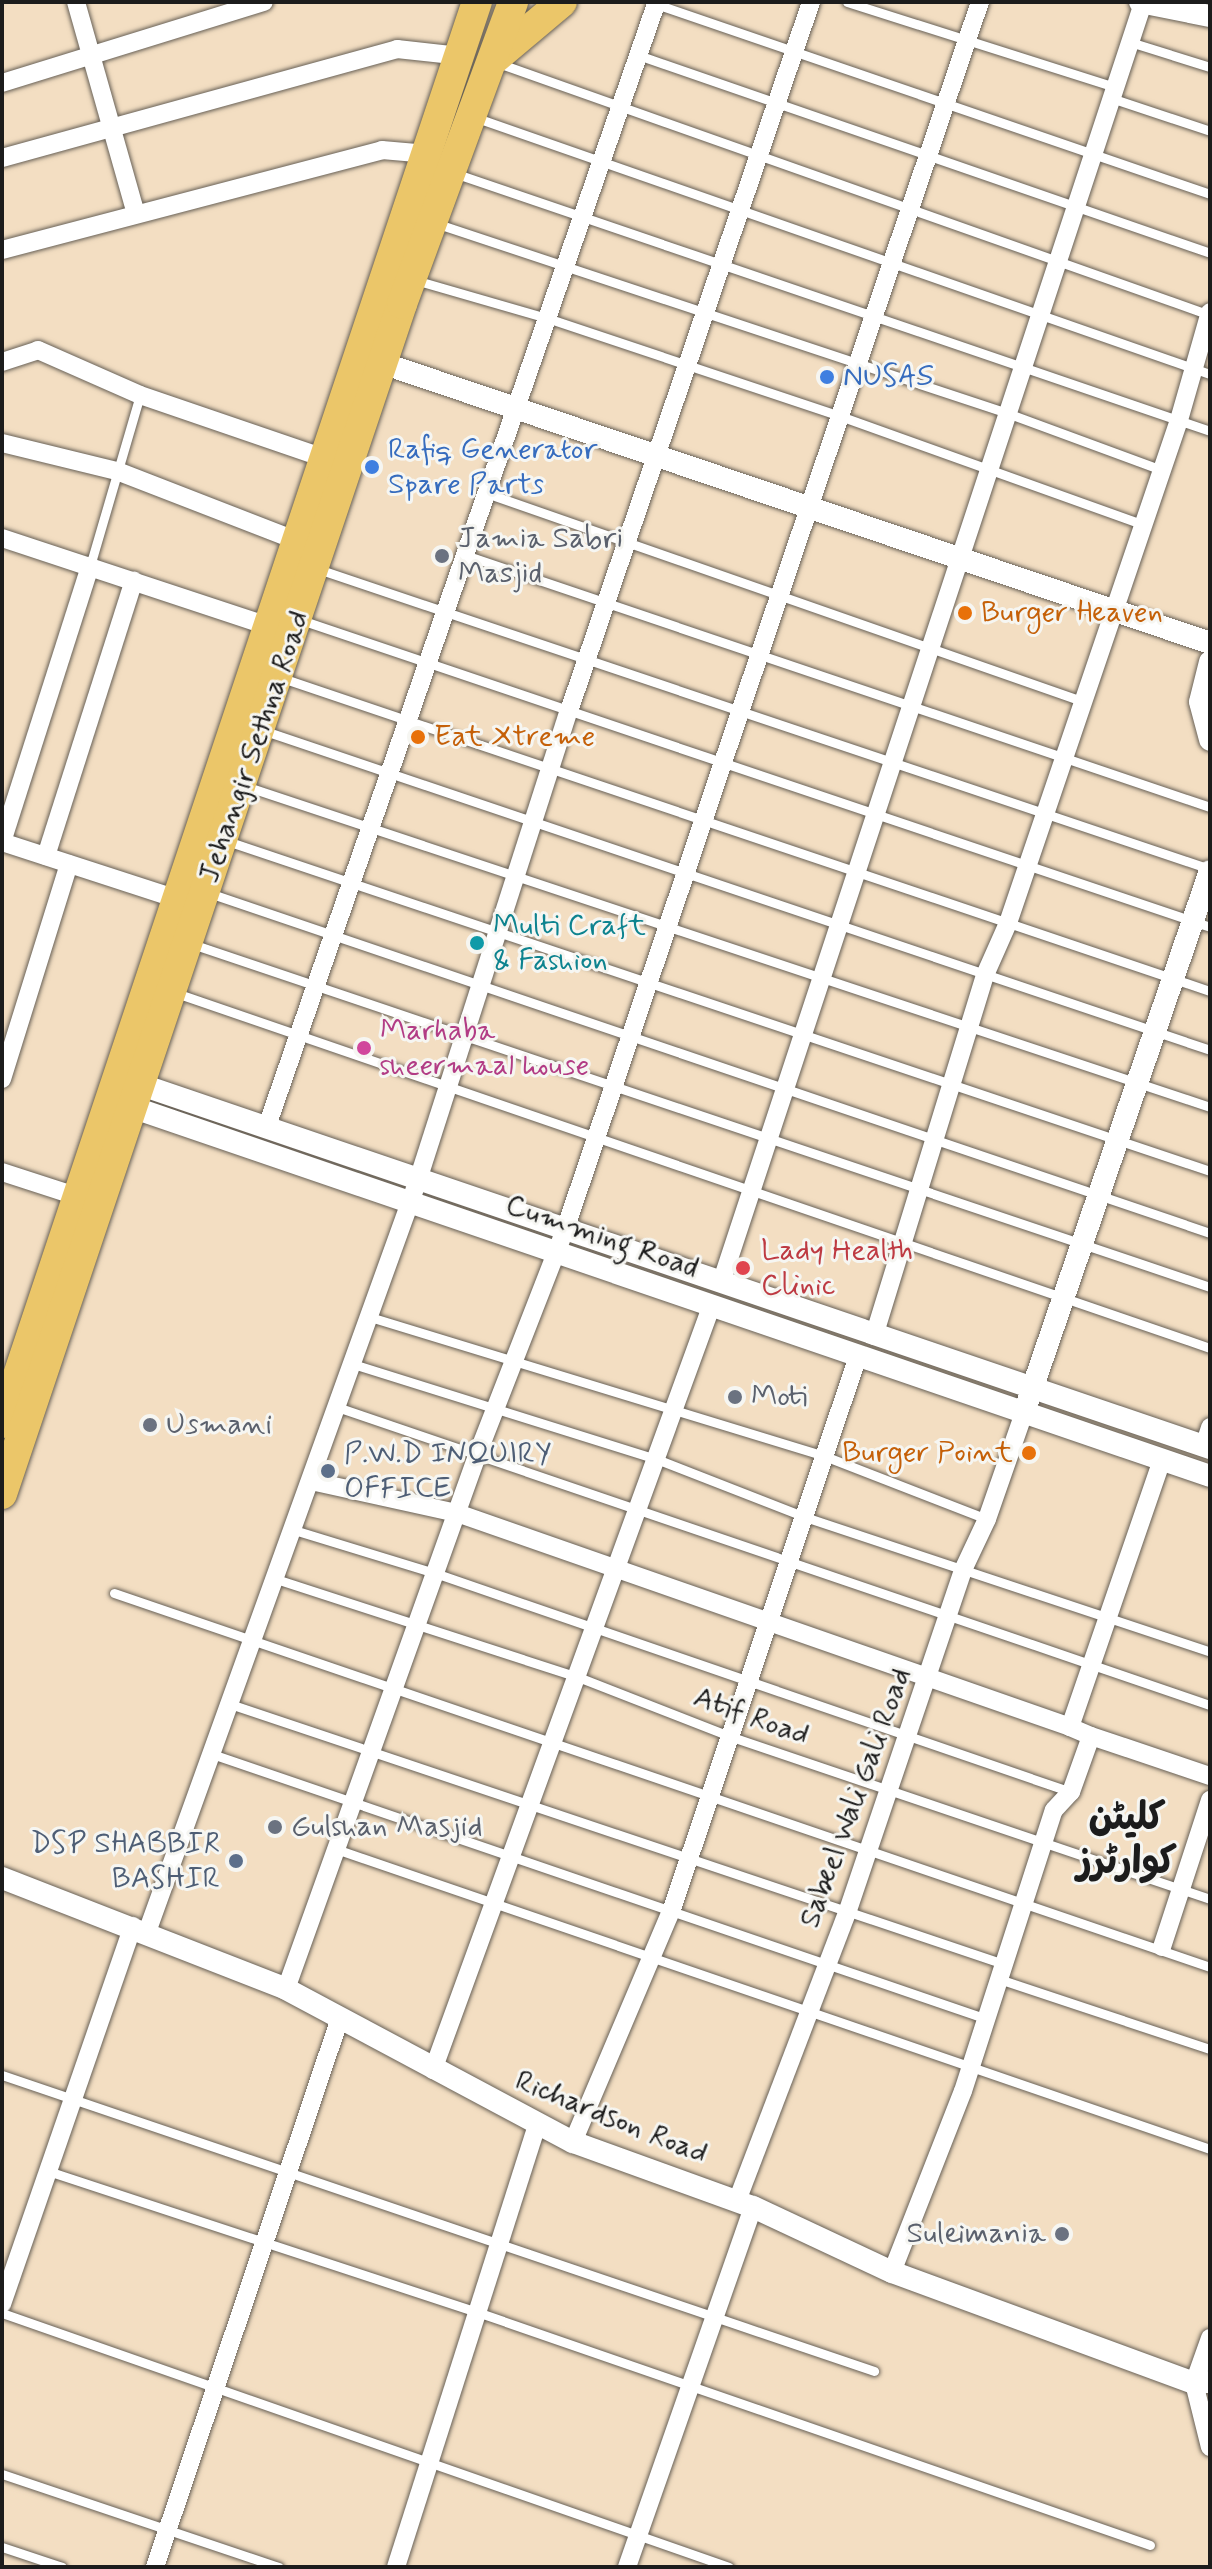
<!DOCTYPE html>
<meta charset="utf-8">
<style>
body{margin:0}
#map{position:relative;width:1212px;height:2569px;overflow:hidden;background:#f3dec2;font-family:Mynerve,"Playpen Sans Arabic",sans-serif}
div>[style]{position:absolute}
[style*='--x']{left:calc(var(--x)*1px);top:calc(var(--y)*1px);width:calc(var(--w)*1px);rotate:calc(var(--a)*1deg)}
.roads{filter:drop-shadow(0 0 2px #676056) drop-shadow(0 0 2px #676056)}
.service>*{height:9px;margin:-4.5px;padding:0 4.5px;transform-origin:4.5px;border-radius:4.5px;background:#fff}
.minor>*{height:18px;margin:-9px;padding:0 9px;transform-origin:9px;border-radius:9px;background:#fff}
.tertiary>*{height:22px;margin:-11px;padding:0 11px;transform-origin:11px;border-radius:11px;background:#fff}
.trunk>*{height:30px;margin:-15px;padding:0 15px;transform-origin:15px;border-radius:15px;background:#ebc669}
.dots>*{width:22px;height:22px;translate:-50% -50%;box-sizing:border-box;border:4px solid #f6f6f2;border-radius:50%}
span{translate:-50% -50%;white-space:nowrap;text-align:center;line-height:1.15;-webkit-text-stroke:6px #f6f6f2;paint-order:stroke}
.shop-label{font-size:30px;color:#366cbe}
.left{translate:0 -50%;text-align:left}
.worship-label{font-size:30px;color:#5b616d}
.right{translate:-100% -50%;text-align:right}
.food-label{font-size:30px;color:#c56008}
.street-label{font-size:30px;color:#1c1c1c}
.culture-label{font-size:30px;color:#0d838f}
.hotel-label{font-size:30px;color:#b23c85}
.health-label{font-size:30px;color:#be3a42}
.service-label{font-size:30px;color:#4e5e75}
.district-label{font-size:38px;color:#1c1c1c;font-weight:700}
.frame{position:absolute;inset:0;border:4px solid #1c1c1c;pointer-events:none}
</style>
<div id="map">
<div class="roads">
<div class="service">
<div style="--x:847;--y:2;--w:281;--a:17.6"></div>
<div style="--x:653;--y:3;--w:589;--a:18.93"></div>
<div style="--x:1130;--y:42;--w:84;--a:17.4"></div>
<div style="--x:638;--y:55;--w:605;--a:19.09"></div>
<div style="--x:498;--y:63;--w:755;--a:19.49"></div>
<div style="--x:1111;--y:98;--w:104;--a:18.4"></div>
<div style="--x:474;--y:117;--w:780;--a:19.25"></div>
<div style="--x:454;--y:173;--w:799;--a:18.84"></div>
<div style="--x:435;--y:223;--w:603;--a:18.37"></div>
<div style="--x:1007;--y:413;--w:162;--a:20.2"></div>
<div style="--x:415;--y:280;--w:137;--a:16.1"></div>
<div style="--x:547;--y:318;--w:309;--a:18.5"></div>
<div style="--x:840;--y:416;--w:321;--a:19.7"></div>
<div style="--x:486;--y:493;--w:631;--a:19.24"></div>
<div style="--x:465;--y:555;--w:786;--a:18.69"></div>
<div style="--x:90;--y:566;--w:178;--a:-73.7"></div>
<div style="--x:318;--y:569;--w:941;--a:18.59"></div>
<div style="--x:301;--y:620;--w:959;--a:18.66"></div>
<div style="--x:282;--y:678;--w:979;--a:18.64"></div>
<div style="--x:265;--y:731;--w:997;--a:18.65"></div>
<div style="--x:245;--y:786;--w:1017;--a:18.4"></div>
<div style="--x:227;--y:841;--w:1037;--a:18.56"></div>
<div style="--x:209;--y:893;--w:1057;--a:18.76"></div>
<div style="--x:192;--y:944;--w:1074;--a:18.62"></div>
<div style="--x:176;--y:993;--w:1093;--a:18.95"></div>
<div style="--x:370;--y:1317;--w:478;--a:17"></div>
<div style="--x:827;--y:1457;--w:172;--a:21.2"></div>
<div style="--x:353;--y:1364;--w:321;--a:17.4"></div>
<div style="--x:659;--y:1460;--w:160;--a:21.3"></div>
<div style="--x:808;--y:1518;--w:424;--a:18.4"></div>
<div style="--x:337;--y:1407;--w:922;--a:18.85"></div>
<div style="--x:294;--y:1530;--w:147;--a:17"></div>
<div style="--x:435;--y:1573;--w:673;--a:19"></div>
<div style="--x:276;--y:1579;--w:318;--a:18"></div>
<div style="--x:578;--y:1677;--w:162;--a:21.3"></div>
<div style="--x:729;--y:1736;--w:508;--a:18.72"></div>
<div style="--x:114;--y:1593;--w:1158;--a:18.84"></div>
<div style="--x:230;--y:1704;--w:817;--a:18.57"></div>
<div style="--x:212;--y:1754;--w:819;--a:18.88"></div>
<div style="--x:336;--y:1849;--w:924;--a:18.94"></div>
<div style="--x:999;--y:1979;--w:222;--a:18.4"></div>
<div style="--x:2;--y:2075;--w:921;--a:18.75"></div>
<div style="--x:48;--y:2171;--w:455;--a:18.2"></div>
<div style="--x:480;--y:2313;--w:709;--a:19.1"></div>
<div style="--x:2;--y:2313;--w:770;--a:19.26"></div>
<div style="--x:2;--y:2474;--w:292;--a:18.6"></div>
<div style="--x:2;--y:2547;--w:63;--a:18.4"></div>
</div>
<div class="minor">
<div style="--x:76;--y:2;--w:220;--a:74.2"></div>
<div style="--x:2;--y:83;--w:274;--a:-17.2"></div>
<div style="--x:2;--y:158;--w:410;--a:-15.4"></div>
<div style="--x:397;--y:49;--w:63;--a:6.3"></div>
<div style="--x:2;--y:250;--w:393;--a:-14.7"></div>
<div style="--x:382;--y:150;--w:46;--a:5"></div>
<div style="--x:2;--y:362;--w:38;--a:-18"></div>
<div style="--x:38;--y:350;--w:111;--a:23.8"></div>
<div style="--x:140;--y:395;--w:198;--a:18.9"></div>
<div style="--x:2;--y:443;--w:118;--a:13.7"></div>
<div style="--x:117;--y:471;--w:196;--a:21.2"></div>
<div style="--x:2;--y:538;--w:283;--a:18.3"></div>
<div style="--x:2;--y:842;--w:290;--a:-72.3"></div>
<div style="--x:2;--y:842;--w:187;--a:18"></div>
<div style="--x:46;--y:856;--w:289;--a:-72.3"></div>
<div style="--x:2;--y:1079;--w:225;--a:-72.7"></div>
<div style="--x:266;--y:1129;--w:1191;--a:-70.88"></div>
<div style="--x:2;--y:1172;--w:81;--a:18"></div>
<div style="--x:721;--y:1283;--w:1348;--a:-71.75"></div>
<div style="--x:874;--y:1336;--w:378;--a:-72.9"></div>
<div style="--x:985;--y:975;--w:57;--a:-66.1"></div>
<div style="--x:1008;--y:923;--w:531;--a:-71.22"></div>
<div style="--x:1179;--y:420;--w:112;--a:-74"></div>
<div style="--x:1204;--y:1446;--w:20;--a:-72"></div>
<div style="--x:311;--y:1481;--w:149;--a:12.4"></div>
<div style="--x:457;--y:1513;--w:649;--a:19.24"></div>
<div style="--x:1091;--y:1736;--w:126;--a:18.6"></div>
<div style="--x:147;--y:1932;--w:799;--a:-70.18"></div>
<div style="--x:418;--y:1180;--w:493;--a:-72.2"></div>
<div style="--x:569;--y:711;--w:749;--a:-71.15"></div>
<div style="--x:1162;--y:1947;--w:155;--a:-71.9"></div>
<div style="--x:286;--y:1989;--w:569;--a:-70.29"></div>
<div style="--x:478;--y:1453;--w:243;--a:-68.7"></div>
<div style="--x:566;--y:1227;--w:1293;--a:-71.33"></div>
<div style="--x:433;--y:2070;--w:812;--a:-69.98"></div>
<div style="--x:573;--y:2142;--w:253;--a:-67"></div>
<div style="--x:672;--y:1909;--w:580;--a:-71.41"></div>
<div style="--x:737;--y:2201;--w:311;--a:-69.1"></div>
<div style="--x:848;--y:1910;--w:359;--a:-71.3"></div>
<div style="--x:963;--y:1570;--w:56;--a:-64.8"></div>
<div style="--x:987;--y:1519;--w:112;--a:-70.8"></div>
<div style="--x:892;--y:2272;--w:194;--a:-68.6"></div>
<div style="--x:963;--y:2091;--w:295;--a:-72.1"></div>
<div style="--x:1054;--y:1810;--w:25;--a:-47"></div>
<div style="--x:1071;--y:1792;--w:59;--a:-70.3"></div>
<div style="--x:1091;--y:1736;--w:23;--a:-157"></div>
<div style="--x:1070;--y:1727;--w:282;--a:-71"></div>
<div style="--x:2;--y:2304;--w:400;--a:-70.9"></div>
<div style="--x:1210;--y:2338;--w:48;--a:109.6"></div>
<div style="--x:1194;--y:2383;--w:66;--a:76"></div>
<div style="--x:155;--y:2567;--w:579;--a:-71.38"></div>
<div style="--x:396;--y:2567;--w:463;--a:-72.3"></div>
<div style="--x:627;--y:2567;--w:381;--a:-70.7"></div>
</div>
<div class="tertiary">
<div style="--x:1140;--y:2;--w:71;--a:11.3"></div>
<div style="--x:382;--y:363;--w:874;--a:18.68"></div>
<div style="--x:1210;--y:662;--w:41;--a:104"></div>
<div style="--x:1200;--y:702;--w:39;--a:75"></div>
<div style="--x:127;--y:1080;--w:1144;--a:18.77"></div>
<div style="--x:117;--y:1102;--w:1155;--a:18.89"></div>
<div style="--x:1028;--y:1401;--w:560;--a:-71.05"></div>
<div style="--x:2;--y:1878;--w:305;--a:21.3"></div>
<div style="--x:286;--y:1989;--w:325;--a:28.1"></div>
<div style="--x:573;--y:2142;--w:191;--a:19.9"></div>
<div style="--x:753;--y:2207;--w:153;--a:25.1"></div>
<div style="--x:892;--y:2272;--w:322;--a:20.2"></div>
<div style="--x:1194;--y:2383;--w:16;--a:-4"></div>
</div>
<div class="trunk">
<div style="--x:493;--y:60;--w:90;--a:-40"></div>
<div style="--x:2;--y:1423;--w:1498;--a:-71.52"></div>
<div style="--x:2;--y:1494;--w:1255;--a:-71.42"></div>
<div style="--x:402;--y:304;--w:322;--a:-69.8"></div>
</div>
</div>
<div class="dots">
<div style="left:827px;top:377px;background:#3f7fe0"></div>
<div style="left:372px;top:467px;background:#3f7fe0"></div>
<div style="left:442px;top:556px;background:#6b7280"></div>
<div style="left:965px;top:613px;background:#e8710a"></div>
<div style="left:418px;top:737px;background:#e8710a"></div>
<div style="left:477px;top:943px;background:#0f9aa8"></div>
<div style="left:364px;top:1048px;background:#d1479c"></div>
<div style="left:743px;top:1268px;background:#e0444e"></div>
<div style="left:735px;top:1397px;background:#6b7280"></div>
<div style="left:150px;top:1425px;background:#6b7280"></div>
<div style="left:1029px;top:1453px;background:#e8710a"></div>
<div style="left:328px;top:1471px;background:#5c6f8a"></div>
<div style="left:275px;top:1827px;background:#6b7280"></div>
<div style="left:236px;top:1861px;background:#5c6f8a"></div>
<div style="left:1062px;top:2234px;background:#6b7280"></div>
</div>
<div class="shop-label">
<span class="left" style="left:843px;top:377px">NUSAS</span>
<span class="left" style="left:388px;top:467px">Rafiq Generator<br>Spare Parts</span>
</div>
<div class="worship-label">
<span class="left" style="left:458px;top:556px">Jamia Sabri<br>Masjid</span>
<span class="left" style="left:751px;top:1397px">Moti</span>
<span class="left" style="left:166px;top:1425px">Usmani</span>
<span class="left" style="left:291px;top:1827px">Gulshan Masjid</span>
<span class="right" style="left:1046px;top:2234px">Suleimania</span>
</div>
<div class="food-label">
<span class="left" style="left:981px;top:613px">Burger Heaven</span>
<span class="left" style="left:434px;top:737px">Eat Xtreme</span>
<span class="right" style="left:1013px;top:1453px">Burger Point</span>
</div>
<div class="street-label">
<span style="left:255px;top:747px;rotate:-71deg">Jehangir Sethna Road</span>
<span style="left:602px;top:1237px;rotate:19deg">Cumming Road</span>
<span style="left:751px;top:1717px;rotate:20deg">Atif Road</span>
<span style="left:856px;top:1798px;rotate:-70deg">Sabeel Wali Gali Road</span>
<span style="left:611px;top:2118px;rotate:22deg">Richardson Road</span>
</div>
<div class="culture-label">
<span class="left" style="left:493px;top:943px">Multi Craft<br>&amp; Fashion</span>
</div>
<div class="hotel-label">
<span class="left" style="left:380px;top:1048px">Marhaba<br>sheermaal house</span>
</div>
<div class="health-label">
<span class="left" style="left:761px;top:1268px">Lady Health<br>Clinic</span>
</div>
<div class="service-label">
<span class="left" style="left:344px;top:1471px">P.W.D INQUIRY<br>OFFICE</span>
<span class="right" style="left:220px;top:1861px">DSP SHABBIR<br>BASHIR</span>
</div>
<div class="district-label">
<span style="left:1127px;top:1841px">کلیٹن<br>کوارٹرز</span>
</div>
<div class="frame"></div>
</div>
